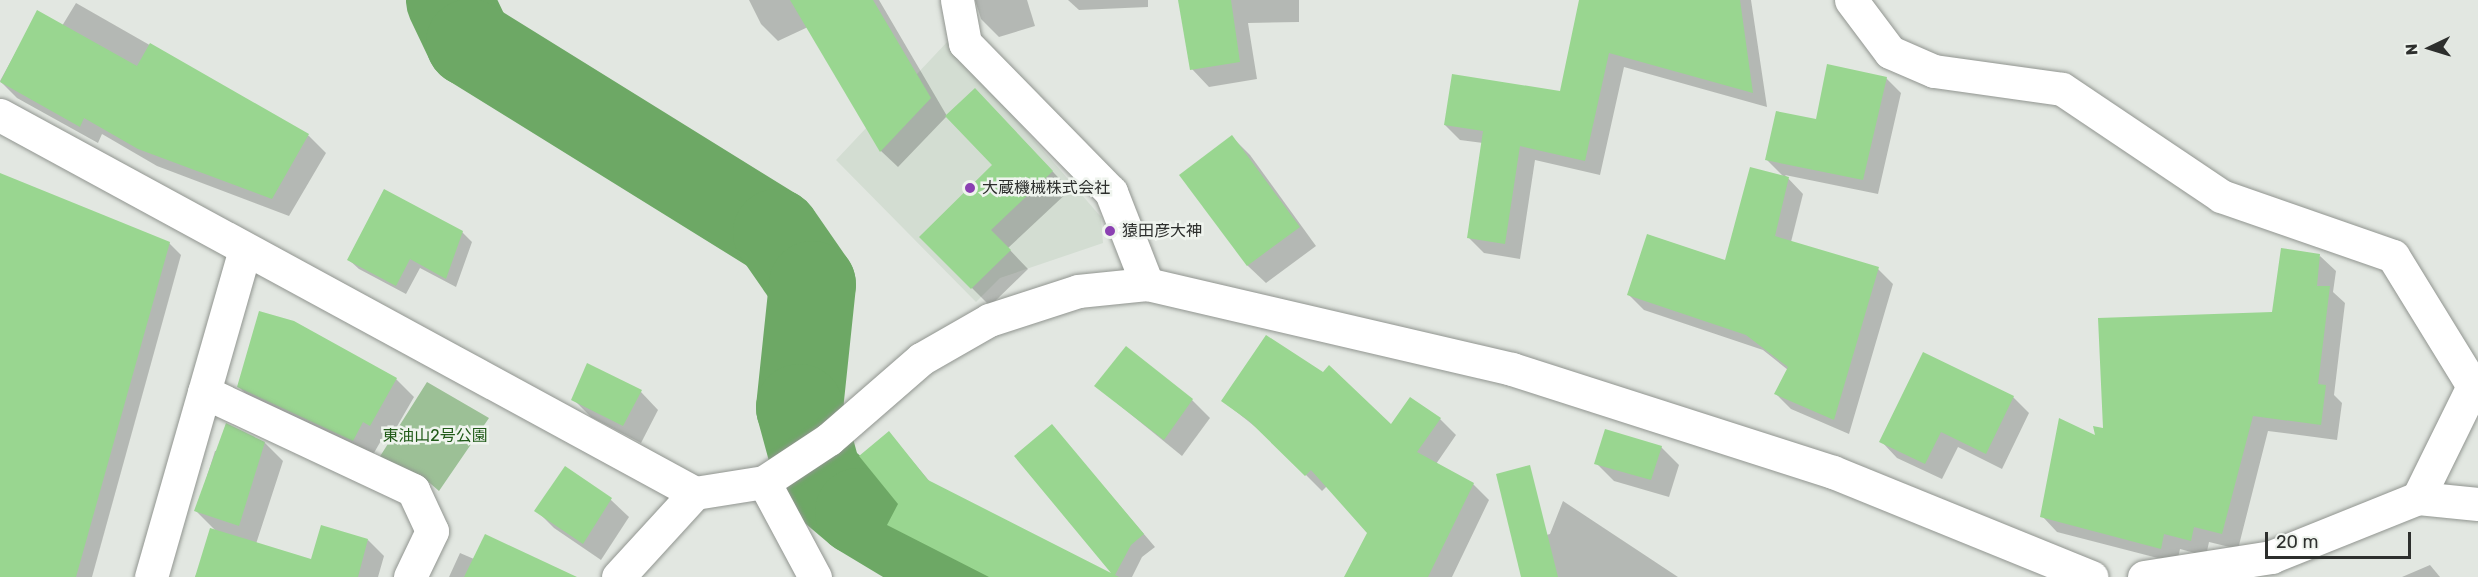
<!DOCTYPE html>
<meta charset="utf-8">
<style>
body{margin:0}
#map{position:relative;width:2478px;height:577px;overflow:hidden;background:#e2e7e1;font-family:Rubik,"Noto Sans JP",sans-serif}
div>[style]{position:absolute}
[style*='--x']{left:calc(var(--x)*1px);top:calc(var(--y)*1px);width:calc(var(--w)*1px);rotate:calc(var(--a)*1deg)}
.built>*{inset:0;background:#d3ddd2}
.green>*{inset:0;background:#9cc096}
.shadow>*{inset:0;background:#0003}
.river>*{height:87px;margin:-43.5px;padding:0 43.5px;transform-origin:43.5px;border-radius:43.5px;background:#6da865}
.building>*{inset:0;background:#99d690}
.roads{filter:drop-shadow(0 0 2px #919590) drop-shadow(0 0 2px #919590)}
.minor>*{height:33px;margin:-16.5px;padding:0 16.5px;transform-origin:16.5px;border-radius:16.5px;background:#fff}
.dots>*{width:16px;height:16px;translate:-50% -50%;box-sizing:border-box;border:3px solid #eff4ee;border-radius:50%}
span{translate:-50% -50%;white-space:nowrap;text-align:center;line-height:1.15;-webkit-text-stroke:5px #eff4ee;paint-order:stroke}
.poi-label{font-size:16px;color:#2d2f2d}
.left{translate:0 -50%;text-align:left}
.park-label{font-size:16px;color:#215b19}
.north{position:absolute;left:2400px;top:18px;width:60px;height:60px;-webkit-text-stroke:4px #eff4ee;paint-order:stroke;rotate:266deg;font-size:16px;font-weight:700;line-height:24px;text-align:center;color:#2d2f2d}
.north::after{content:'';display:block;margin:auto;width:21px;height:27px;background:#2d2f2d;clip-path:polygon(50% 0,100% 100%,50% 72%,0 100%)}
.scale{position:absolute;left:2265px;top:532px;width:146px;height:27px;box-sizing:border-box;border:3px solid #2d2f2d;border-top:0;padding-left:8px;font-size:18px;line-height:21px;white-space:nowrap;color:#2d2f2d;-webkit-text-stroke:4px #eff4ee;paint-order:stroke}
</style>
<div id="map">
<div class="built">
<div style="clip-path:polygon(948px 41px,1101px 217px,1103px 243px,1000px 278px,976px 302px,836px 160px)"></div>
</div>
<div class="green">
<div style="clip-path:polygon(427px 382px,489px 418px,439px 491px,424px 478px,379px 458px)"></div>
</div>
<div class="shadow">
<div style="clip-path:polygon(749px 0,879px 0,947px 116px,898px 167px,881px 151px,808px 27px,778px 41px,761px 24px)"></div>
<div style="clip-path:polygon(975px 0,1027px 0,1035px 26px,999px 37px,981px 19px)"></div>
<div style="clip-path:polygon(1068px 0,1148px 0,1148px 7px,1079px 10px)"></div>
<div style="clip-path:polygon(1211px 0,1299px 0,1299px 22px,1248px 23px,1257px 79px,1209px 87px,1192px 69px)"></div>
<div style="clip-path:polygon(1581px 0,1751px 0,1767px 107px,1624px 67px,1600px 175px,1535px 160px,1520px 259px,1484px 253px,1469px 238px,1483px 143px,1460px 140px,1445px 125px,1561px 93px)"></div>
<div style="clip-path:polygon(76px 3px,309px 136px,326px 153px,289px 216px,157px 166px,102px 134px,98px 143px,17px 98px,0 81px,38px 12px,62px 26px)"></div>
<div style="clip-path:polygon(1886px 78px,1901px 93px,1878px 194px,1785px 175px,1803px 194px,1791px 242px,1878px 269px,1893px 284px,1849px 434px,1791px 409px,1776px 394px,1788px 370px,1763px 350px,1644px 310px,1629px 295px,1726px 262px,1785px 178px,1767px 160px,1817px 121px)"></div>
<div style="clip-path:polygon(993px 108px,1070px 190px,1008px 248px,1028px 269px,990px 306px,921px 237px,994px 165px)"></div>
<div style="clip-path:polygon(1232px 137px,1250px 155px,1316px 246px,1266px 283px,1248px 266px,1181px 175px)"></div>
<div style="clip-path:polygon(0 176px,169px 243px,181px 255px,92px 577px,0 577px)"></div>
<div style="clip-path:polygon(462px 232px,472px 242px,456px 287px,420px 268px,406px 294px,359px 269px,349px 260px)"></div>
<div style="clip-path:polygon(2320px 256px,2336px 271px,2333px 292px,2345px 303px,2334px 395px,2342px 403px,2337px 440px,2268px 431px,2238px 549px,2209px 542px,2206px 556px,2180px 549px,2177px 563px,2057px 532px,2042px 516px,2105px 429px,2273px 314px)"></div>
<div style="clip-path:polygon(294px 323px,396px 379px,414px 397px,388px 442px,382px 439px,371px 458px,256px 404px,238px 386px)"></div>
<div style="clip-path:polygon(1096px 386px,1192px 400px,1210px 418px,1182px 456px)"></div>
<div style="clip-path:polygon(641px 392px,658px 410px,641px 443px,591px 417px,573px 399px)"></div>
<div style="clip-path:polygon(2013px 397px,2029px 413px,2002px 469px,1958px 447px,1942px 479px,1897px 458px,1881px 441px)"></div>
<div style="clip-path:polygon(1223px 401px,1391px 427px,1440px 419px,1456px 435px,1436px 464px,1473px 484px,1489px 500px,1452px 577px,1355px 577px,1369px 532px,1327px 486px,1322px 491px,1268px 437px)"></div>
<div style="clip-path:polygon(1052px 426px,1155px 547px,1142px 557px,1132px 577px,1116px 577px,1016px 456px)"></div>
<div style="clip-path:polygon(889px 433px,931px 483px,1115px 577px,929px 577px,938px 556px,908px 534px)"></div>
<div style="clip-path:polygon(265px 443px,283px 461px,256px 544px,312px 561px,368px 540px,384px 556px,378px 577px,195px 577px,216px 531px,196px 511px,215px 451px)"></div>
<div style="clip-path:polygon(1661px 447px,1679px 465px,1669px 497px,1614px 481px,1596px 463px)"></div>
<div style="clip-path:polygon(565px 468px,611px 500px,629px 517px,601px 560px,554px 528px,536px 510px)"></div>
<div style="clip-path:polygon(1563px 501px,1678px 577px,1522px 577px,1514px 544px,1550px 534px)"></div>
<div style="clip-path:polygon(460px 553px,474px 559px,536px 577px,449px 577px)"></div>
<div style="clip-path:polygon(2430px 565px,2440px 577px,2402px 577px)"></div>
</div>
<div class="river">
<div style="--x:449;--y:0;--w:47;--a:64.5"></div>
<div style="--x:469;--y:42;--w:361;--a:31.8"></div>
<div style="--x:776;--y:232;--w:63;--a:55.3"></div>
<div style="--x:812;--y:284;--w:124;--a:96"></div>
<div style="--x:799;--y:407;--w:73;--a:74.8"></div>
<div style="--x:818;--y:477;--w:52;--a:40.4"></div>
<div style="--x:858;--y:511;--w:128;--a:31"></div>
</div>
<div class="building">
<div style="clip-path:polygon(790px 0,873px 0,931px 98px,880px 152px)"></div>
<div style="clip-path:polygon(1178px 0,1231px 0,1240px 62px,1190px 70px)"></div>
<div style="clip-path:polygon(1579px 0,1740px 0,1753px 93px,1609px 53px,1585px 161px,1520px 146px,1505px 244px,1467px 238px,1483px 131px,1444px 125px,1452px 74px,1560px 91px)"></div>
<div style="clip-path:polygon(37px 10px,137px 66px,150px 43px,309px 134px,272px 199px,138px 149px,84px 118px,80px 127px,0 82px)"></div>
<div style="clip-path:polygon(1827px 64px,1887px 77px,1863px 180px,1765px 160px,1776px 111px,1816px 119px)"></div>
<div style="clip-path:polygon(975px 88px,1053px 171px,991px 230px,1011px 250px,971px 289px,919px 237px,992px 165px,945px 116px)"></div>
<div style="clip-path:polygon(1232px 135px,1300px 227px,1247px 266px,1179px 175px)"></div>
<div style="clip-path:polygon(1750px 167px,1789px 177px,1775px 236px,1879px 267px,1834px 420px,1774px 394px,1788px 367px,1746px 335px,1627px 295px,1647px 234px,1725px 260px)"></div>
<div style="clip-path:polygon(0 173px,170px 242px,76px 577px,0 577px)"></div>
<div style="clip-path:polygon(384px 189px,463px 231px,446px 279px,410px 259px,396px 286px,347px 260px)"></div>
<div style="clip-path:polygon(2281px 248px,2320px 254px,2317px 286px,2330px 286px,2318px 384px,2326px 385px,2321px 425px,2253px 416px,2222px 534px,2194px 527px,2191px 541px,2164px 534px,2161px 549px,2040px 517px,2059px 418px,2095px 435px,2093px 426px,2103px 428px,2098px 318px,2272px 312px)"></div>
<div style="clip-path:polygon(259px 311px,294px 321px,397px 378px,370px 426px,363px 422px,353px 441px,237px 387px)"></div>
<div style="clip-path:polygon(1266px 335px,1323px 372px,1329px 365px,1391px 424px,1410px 397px,1441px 418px,1417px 452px,1474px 483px,1428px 577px,1344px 577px,1367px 533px,1311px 470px,1305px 476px,1249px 421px,1221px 401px)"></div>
<div style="clip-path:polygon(1126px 346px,1193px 399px,1164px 440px,1094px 386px)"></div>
<div style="clip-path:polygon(1923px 352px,2014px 396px,1986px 454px,1941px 432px,1925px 464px,1879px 442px)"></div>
<div style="clip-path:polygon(587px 363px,642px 390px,623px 426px,571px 400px)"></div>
<div style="clip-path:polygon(226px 423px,265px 442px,239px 526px,194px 511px)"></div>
<div style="clip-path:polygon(1052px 424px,1144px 534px,1131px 545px,1115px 575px,1119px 577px,989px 577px,887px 525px,898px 504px,859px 456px,889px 431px,928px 480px,1111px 573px,1014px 456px)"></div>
<div style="clip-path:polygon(1605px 429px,1662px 446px,1651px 480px,1594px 464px)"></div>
<div style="clip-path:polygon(1530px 465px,1558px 577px,1521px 577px,1496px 474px)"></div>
<div style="clip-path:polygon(565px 466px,612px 498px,583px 544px,534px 511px)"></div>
<div style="clip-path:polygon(321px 525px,368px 539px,358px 577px,195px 577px,210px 528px,311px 559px)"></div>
<div style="clip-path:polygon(485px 534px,577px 577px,464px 577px)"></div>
</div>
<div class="roads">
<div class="minor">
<div style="--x:957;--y:0;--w:44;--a:79.5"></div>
<div style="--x:965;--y:43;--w:209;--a:45.6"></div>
<div style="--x:1111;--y:192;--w:99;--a:68.6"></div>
<div style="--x:1851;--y:0;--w:65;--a:53.1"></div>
<div style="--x:1890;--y:52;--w:48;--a:23.4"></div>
<div style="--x:1934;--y:71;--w:129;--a:8"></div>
<div style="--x:2062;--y:89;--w:192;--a:33.9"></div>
<div style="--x:2221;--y:196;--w:182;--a:19.2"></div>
<div style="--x:2393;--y:256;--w:153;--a:58.4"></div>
<div style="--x:2473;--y:386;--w:125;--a:116.2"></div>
<div style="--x:0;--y:115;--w:791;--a:28.54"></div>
<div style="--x:695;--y:493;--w:70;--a:-9.1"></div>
<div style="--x:764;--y:482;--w:78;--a:-33.5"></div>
<div style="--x:829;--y:439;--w:122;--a:-41"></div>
<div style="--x:921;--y:359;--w:78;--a:-29.8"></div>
<div style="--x:989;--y:320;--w:94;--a:-18"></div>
<div style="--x:1078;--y:291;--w:69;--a:-5.8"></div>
<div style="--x:1147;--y:284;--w:375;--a:13.1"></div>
<div style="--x:1512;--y:369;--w:337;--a:17.8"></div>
<div style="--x:1833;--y:472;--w:279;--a:22.1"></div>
<div style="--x:204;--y:392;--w:231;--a:25.1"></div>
<div style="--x:413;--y:490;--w:45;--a:65.1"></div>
<div style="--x:432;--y:531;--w:51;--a:115.6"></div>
<div style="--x:764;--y:482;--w:108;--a:61.8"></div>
<div style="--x:151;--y:577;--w:340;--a:-74"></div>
<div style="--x:618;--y:577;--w:114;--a:-47.5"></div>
<div style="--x:2144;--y:577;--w:129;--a:-8.9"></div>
<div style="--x:2271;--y:557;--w:158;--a:-21.9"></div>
<div style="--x:2418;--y:498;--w:60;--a:5.7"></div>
</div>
</div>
<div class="dots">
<div style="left:970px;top:188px;background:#8b40b2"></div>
<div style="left:1110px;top:231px;background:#8b40b2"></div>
</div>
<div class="poi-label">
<span class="left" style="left:982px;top:188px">大蔵機械株式会社</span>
<span class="left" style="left:1122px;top:231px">猿田彦大神</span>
</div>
<div class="park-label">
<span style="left:435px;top:436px">東油山2号公園</span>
</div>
<div class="north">N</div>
<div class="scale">20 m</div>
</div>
